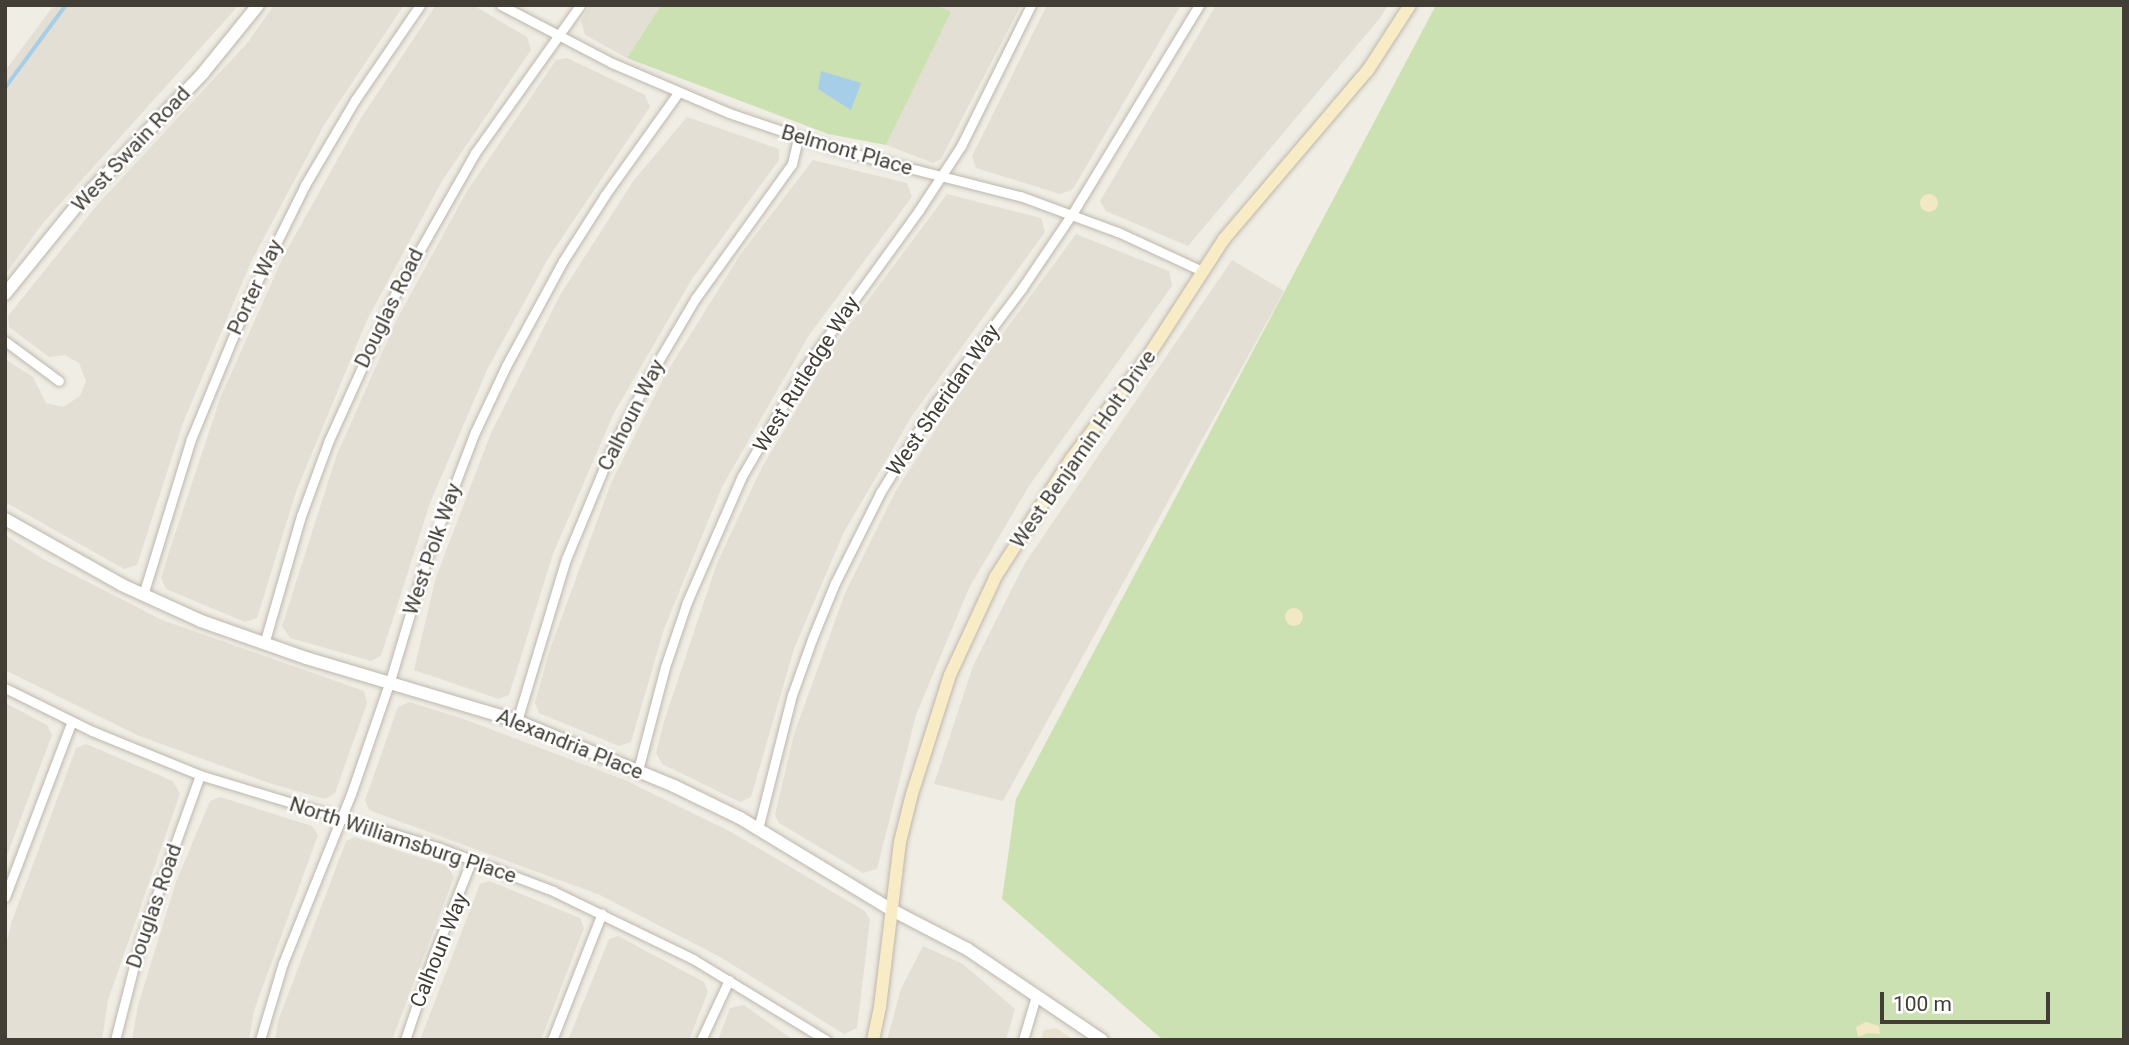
<!DOCTYPE html>
<style>
body{margin:0}
#map{position:relative;width:2129px;height:1045px;overflow:hidden;background:#f0ede5;font-family:Roboto,sans-serif}
div>[style]{position:absolute}
[style*='--x']{left:calc(var(--x)*1px);top:calc(var(--y)*1px);width:calc(var(--w)*1px);rotate:calc(var(--a)*1deg)}
.residential>*{inset:0;background:#e4dfd4}
.education>*{inset:0;background:#e8e1d0}
.green>*{inset:0;background:#cce1b2}
.sand>*{inset:0;background:#f2e8c4}
.round{border-radius:50%}
.water>*{inset:0;background:#a7cee8}
.stream>*{height:3.5px;margin:-1.75px;padding:0 1.75px;transform-origin:1.75px;border-radius:1.75px;background:#a7cee8}
.roads{filter:drop-shadow(0 0 2px #beb7ac) drop-shadow(0 0 2px #beb7ac)}
.minor>*{height:9px;margin:-4.5px;padding:0 4.5px;transform-origin:4.5px;border-radius:4.5px;background:#fff}
.tertiary>*{height:12px;margin:-6px;padding:0 6px;transform-origin:6px;border-radius:6px;background:#fff}
.secondary>*{height:12px;margin:-6px;padding:0 6px;transform-origin:6px;border-radius:6px;background:#f8ecc7}
span{translate:-50% -50%;white-space:nowrap;text-align:center;line-height:1.15;-webkit-text-stroke:5px #fff;paint-order:stroke}
.street-label{font-size:21px;color:#423d35}
.frame{position:absolute;inset:0;border:7px solid #423d35;pointer-events:none}
.scale{position:absolute;left:1880px;top:992px;width:170px;height:32px;box-sizing:border-box;border:4px solid #423d35;border-top:0;padding-left:9px;font-size:21px;line-height:24px;white-space:nowrap;color:#423d35;-webkit-text-stroke:5px #fff;paint-order:stroke}
</style>
<div id="map">
<div class="residential">
<div style="clip-path:polygon(54px 5px,239px 5px,43px 223px,5px 275px,5px 71px)"></div>
<div style="clip-path:polygon(274px 5px,404px 5px,324px 125px,251px 262px,183px 423px,137px 565px,124px 569px,5px 502px,5px 359px,33px 377px,46px 403px,63px 407px,80px 396px,86px 381px,79px 363px,65px 355px,49px 357px,9px 327px,8px 316px,97px 205px,248px 42px)"></div>
<div style="clip-path:polygon(436px 5px,473px 5px,527px 37px,531px 50px,442px 181px,367px 320px,296px 492px,257px 618px,245px 622px,166px 589px,161px 578px,170px 549px,221px 396px,283px 257px,359px 121px)"></div>
<div style="clip-path:polygon(590px 5px,661px 5px,627px 58px,585px 35px,581px 21px)"></div>
<div style="clip-path:polygon(936px 5px,1021px 5px,941px 159px,933px 163px,886px 145px,950px 13px)"></div>
<div style="clip-path:polygon(1047px 5px,1181px 5px,1073px 189px,1060px 194px,976px 168px,972px 156px)"></div>
<div style="clip-path:polygon(1216px 5px,1388px 5px,1380px 18px,1188px 246px,1106px 211px,1100px 201px)"></div>
<div style="clip-path:polygon(567px 58px,645px 95px,650px 107px,549px 257px,487px 370px,430px 503px,381px 656px,371px 661px,290px 638px,282px 626px,337px 454px,397px 319px,467px 191px,556px 60px)"></div>
<div style="clip-path:polygon(687px 117px,779px 149px,779px 160px,692px 279px,614px 413px,553px 554px,509px 695px,499px 699px,414px 670px,436px 577px,491px 433px,560px 295px,634px 180px)"></div>
<div style="clip-path:polygon(813px 160px,907px 183px,912px 197px,809px 335px,722px 487px,664px 629px,631px 742px,619px 746px,539px 713px,535px 703px,550px 649px,611px 483px,665px 375px,740px 255px)"></div>
<div style="clip-path:polygon(947px 194px,1041px 218px,1045px 232px,912px 416px,844px 532px,794px 649px,751px 797px,740px 802px,662px 764px,656px 753px,664px 721px,717px 563px,762px 467px,837px 342px)"></div>
<div style="clip-path:polygon(1076px 234px,1169px 271px,1172px 286px,1029px 486px,969px 588px,916px 715px,877px 869px,863px 873px,779px 823px,775px 815px,794px 734px,845px 593px,895px 492px,957px 396px)"></div>
<div style="clip-path:polygon(1232px 260px,1284px 291px,1003px 801px,934px 784px,973px 666px,1025px 563px)"></div>
<div style="clip-path:polygon(5px 535px,43px 559px,162px 620px,364px 691px,367px 703px,335px 793px,325px 799px,272px 784px,139px 736px,5px 670px)"></div>
<div style="clip-path:polygon(409px 702px,464px 719px,625px 780px,731px 832px,865px 911px,870px 920px,857px 1028px,844px 1034px,720px 957px,600px 895px,369px 810px,365px 800px,398px 707px)"></div>
<div style="clip-path:polygon(5px 703px,47px 725px,52px 735px,5px 861px)"></div>
<div style="clip-path:polygon(86px 744px,173px 781px,180px 794px,108px 1000px,102px 1040px,5px 1040px,5px 948px,12px 921px,76px 748px)"></div>
<div style="clip-path:polygon(220px 797px,312px 826px,318px 835px,254px 1011px,249px 1040px,132px 1040px,138px 1005px,176px 882px,210px 801px)"></div>
<div style="clip-path:polygon(355px 837px,447px 866px,454px 877px,392px 1040px,275px 1040px,278px 1021px,346px 841px)"></div>
<div style="clip-path:polygon(489px 881px,580px 918px,584px 928px,541px 1040px,420px 1040px,480px 884px)"></div>
<div style="clip-path:polygon(618px 936px,704px 982px,708px 992px,689px 1040px,568px 1040px,609px 939px)"></div>
<div style="clip-path:polygon(923px 946px,963px 964px,1015px 1009px,1006px 1040px,887px 1040px,901px 989px)"></div>
<div style="clip-path:polygon(744px 1005px,793px 1040px,718px 1040px,730px 1008px)"></div>
</div>
<div class="education">
<div style="clip-path:polygon(1056px 1028px,1074px 1040px,1041px 1040px,1044px 1030px)"></div>
</div>
<div class="green">
<div style="clip-path:polygon(661px 5px,936px 5px,951px 12px,886px 145px,828px 134px,627px 58px)"></div>
<div style="clip-path:polygon(1436px 5px,2124px 5px,2124px 1040px,1163px 1040px,1002px 899px,1016px 799px)"></div>
</div>
<div class="sand">
<div class="round" style="left:1920px;top:194px;width:18px;height:18px"></div>
<div class="round" style="left:1285px;top:608px;width:18px;height:18px"></div>
<div style="clip-path:polygon(1866px 1022px,1879px 1026px,1880px 1034px,1868px 1033px,1858px 1037px,1856px 1027px)"></div>
</div>
<div class="water">
<div style="clip-path:polygon(821px 71px,861px 83px,851px 110px,818px 89px)"></div>
</div>
<div class="stream">
<div style="--x:5;--y:88;--w:103;--a:-53.7"></div>
</div>
<div class="roads">
<div class="minor">
<div style="--x:501;--y:5;--w:125;--a:27.6"></div>
<div style="--x:612;--y:63;--w:127;--a:23.1"></div>
<div style="--x:729;--y:113;--w:112;--a:18.8"></div>
<div style="--x:835;--y:149;--w:191;--a:14.3"></div>
<div style="--x:1020;--y:196;--w:104;--a:20.2"></div>
<div style="--x:1118;--y:232;--w:93;--a:24.9"></div>
<div style="--x:5;--y:341;--w:67;--a:36.5"></div>
<div style="--x:143;--y:595;--w:163;--a:-72.9"></div>
<div style="--x:191;--y:439;--w:152;--a:-67.6"></div>
<div style="--x:249;--y:298;--w:126;--a:-63.6"></div>
<div style="--x:305;--y:185;--w:99;--a:-59.5"></div>
<div style="--x:355;--y:100;--w:115;--a:-55.6"></div>
<div style="--x:264;--y:644;--w:133;--a:-73.9"></div>
<div style="--x:301;--y:516;--w:81;--a:-69.8"></div>
<div style="--x:329;--y:440;--w:162;--a:-65.6"></div>
<div style="--x:396;--y:292;--w:160;--a:-60.4"></div>
<div style="--x:475;--y:153;--w:181;--a:-54.6"></div>
<div style="--x:5;--y:688;--w:97;--a:26.3"></div>
<div style="--x:92;--y:731;--w:117;--a:22.2"></div>
<div style="--x:200;--y:775;--w:251;--a:16.9"></div>
<div style="--x:440;--y:848;--w:121;--a:20.8"></div>
<div style="--x:553;--y:891;--w:156;--a:25.9"></div>
<div style="--x:693;--y:959;--w:156;--a:31.3"></div>
<div style="--x:517;--y:721;--w:169;--a:-73.2"></div>
<div style="--x:566;--y:559;--w:122;--a:-67.4"></div>
<div style="--x:613;--y:446;--w:78;--a:-62.4"></div>
<div style="--x:649;--y:377;--w:91;--a:-59.5"></div>
<div style="--x:695;--y:299;--w:166;--a:-54.3"></div>
<div style="--x:792;--y:164;--w:28;--a:-77"></div>
<div style="--x:638;--y:770;--w:106;--a:-75.3"></div>
<div style="--x:665;--y:667;--w:69;--a:-71.3"></div>
<div style="--x:687;--y:602;--w:137;--a:-66.4"></div>
<div style="--x:742;--y:476;--w:124;--a:-59.9"></div>
<div style="--x:804;--y:369;--w:196;--a:-54.1"></div>
<div style="--x:919;--y:210;--w:77;--a:-56.7"></div>
<div style="--x:961;--y:146;--w:157;--a:-63.6"></div>
<div style="--x:758;--y:829;--w:138;--a:-75.8"></div>
<div style="--x:792;--y:695;--w:59;--a:-70.3"></div>
<div style="--x:812;--y:639;--w:61;--a:-67.7"></div>
<div style="--x:835;--y:583;--w:101;--a:-63.4"></div>
<div style="--x:880;--y:493;--w:105;--a:-58.3"></div>
<div style="--x:935;--y:404;--w:145;--a:-53.1"></div>
<div style="--x:1022;--y:288;--w:89;--a:-56"></div>
<div style="--x:1072;--y:214;--w:245;--a:-58.7"></div>
<div style="--x:5;--y:897;--w:188;--a:-69.2"></div>
<div style="--x:115;--y:1040;--w:104;--a:-75.6"></div>
<div style="--x:141;--y:939;--w:174;--a:-70.2"></div>
<div style="--x:260;--y:1040;--w:80;--a:-73.4"></div>
<div style="--x:283;--y:963;--w:182;--a:-68.1"></div>
<div style="--x:351;--y:794;--w:120;--a:-71"></div>
<div style="--x:390;--y:681;--w:126;--a:-73.4"></div>
<div style="--x:426;--y:560;--w:137;--a:-69.1"></div>
<div style="--x:475;--y:432;--w:73;--a:-64.8"></div>
<div style="--x:506;--y:366;--w:119;--a:-61.5"></div>
<div style="--x:563;--y:261;--w:78;--a:-57.5"></div>
<div style="--x:605;--y:195;--w:125;--a:-54.4"></div>
<div style="--x:405;--y:1040;--w:88;--a:-71.4"></div>
<div style="--x:433;--y:957;--w:105;--a:-68.3"></div>
<div style="--x:552;--y:1040;--w:136;--a:-68.5"></div>
<div style="--x:701;--y:1040;--w:66;--a:-65"></div>
<div style="--x:1023;--y:1040;--w:46;--a:-73.5"></div>
</div>
<div class="tertiary">
<div style="--x:5;--y:294;--w:116;--a:-51"></div>
<div style="--x:78;--y:204;--w:181;--a:-46.3"></div>
<div style="--x:203;--y:73;--w:87;--a:-51"></div>
<div style="--x:5;--y:519;--w:134;--a:29.4"></div>
<div style="--x:122;--y:585;--w:87;--a:24.5"></div>
<div style="--x:201;--y:621;--w:111;--a:19.4"></div>
<div style="--x:306;--y:658;--w:220;--a:16.6"></div>
<div style="--x:517;--y:721;--w:170;--a:22.5"></div>
<div style="--x:674;--y:786;--w:73;--a:25.9"></div>
<div style="--x:740;--y:818;--w:175;--a:31.2"></div>
<div style="--x:890;--y:909;--w:87;--a:27.5"></div>
<div style="--x:967;--y:949;--w:163;--a:34"></div>
</div>
<div class="secondary">
<div style="--x:873;--y:1040;--w:34;--a:-78"></div>
<div style="--x:880;--y:1007;--w:166;--a:-83.1"></div>
<div style="--x:900;--y:842;--w:49;--a:-76"></div>
<div style="--x:912;--y:794;--w:125;--a:-72.3"></div>
<div style="--x:950;--y:675;--w:109;--a:-65.1"></div>
<div style="--x:996;--y:576;--w:139;--a:-57.3"></div>
<div style="--x:1071;--y:459;--w:130;--a:-53.1"></div>
<div style="--x:1149;--y:355;--w:138;--a:-57.1"></div>
<div style="--x:1224;--y:239;--w:222;--a:-49.6"></div>
<div style="--x:1368;--y:70;--w:77;--a:-57.1"></div>
</div>
</div>
<div class="street-label">
<span style="left:131px;top:149px;rotate:-47deg">West Swain Road</span>
<span style="left:847px;top:150px;rotate:16deg">Belmont Place</span>
<span style="left:255px;top:287px;rotate:-65deg">Porter Way</span>
<span style="left:389px;top:308px;rotate:-64deg">Douglas Road</span>
<span style="left:806px;top:374px;rotate:-58deg">West Rutledge Way</span>
<span style="left:943px;top:400px;rotate:-55deg">West Sheridan Way</span>
<span style="left:631px;top:415px;rotate:-63deg">Calhoun Way</span>
<span style="left:1083px;top:449px;rotate:-55deg">West Benjamin Holt Drive</span>
<span style="left:432px;top:549px;rotate:-71deg">West Polk Way</span>
<span style="left:570px;top:744px;rotate:22deg">Alexandria Place</span>
<span style="left:403px;top:840px;rotate:18deg">North Williamsburg Place</span>
<span style="left:154px;top:906px;rotate:-71deg">Douglas Road</span>
<span style="left:439px;top:950px;rotate:-68deg">Calhoun Way</span>
</div>
<div class="frame"></div>
<div class="scale">100 m</div>
</div>
